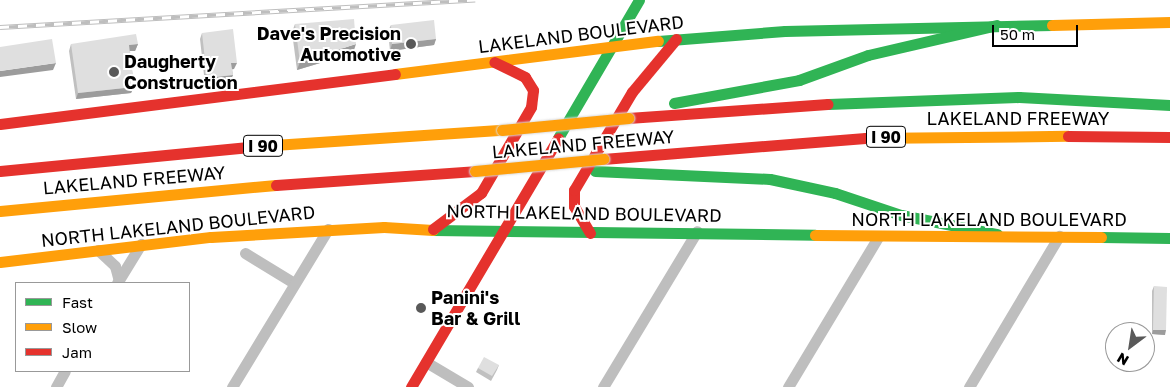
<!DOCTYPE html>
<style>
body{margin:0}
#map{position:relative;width:1170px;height:387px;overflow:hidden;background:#fff;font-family:"Golos Text",sans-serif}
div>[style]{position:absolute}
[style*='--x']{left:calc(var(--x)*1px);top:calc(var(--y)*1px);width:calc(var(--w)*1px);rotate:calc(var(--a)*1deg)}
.street>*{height:11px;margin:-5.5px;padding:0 5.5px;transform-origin:5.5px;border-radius:5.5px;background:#bebebe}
.fast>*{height:11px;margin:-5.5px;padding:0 5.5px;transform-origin:5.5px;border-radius:5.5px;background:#30b455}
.slow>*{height:11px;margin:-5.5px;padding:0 5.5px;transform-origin:5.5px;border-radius:5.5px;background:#ff9f0a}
.jam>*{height:11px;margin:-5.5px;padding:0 5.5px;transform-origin:5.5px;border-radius:5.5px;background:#e5322d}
.rail>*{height:5px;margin-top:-2.5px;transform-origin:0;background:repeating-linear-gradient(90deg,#fff 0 9px,#bebebe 0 18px);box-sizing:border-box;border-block:1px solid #bebebe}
.bridges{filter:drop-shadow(0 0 1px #dbdbdb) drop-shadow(0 0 1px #dbdbdb)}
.slow-bridge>*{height:11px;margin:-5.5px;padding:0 5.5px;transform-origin:5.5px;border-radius:5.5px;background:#ff9f0a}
.wall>*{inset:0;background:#c0c0c0}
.shaded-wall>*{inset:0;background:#9c9c9c}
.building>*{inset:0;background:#dfdfdf}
.dots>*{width:14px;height:14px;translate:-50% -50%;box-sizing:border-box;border:2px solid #fff;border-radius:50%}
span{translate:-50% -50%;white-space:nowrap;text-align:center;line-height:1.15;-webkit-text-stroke:4px #fff;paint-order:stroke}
.shield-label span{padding:1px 4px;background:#fff;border:1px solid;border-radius:4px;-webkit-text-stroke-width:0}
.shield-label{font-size:16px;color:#000;font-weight:700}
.poi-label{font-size:18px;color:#000;font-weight:700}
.right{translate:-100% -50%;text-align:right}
.left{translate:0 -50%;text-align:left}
.street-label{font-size:18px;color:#000}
.legend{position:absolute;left:15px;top:282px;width:175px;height:90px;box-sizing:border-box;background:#fff;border:1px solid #999;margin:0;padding:6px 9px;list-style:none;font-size:15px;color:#000}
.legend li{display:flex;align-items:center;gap:10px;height:25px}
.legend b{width:25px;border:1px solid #999}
.north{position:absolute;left:1105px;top:322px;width:50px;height:50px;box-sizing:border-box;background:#fff;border:1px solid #999;border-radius:50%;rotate:211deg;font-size:14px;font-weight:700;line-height:20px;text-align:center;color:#000}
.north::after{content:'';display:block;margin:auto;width:18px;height:22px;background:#595959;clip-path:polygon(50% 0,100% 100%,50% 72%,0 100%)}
.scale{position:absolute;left:992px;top:25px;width:86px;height:22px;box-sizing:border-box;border:2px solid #000;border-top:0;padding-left:6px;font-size:15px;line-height:18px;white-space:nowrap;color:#000;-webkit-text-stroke:4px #fff;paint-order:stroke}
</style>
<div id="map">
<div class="street">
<div style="--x:98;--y:250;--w:23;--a:43"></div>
<div style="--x:115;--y:266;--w:16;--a:75"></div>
<div style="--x:245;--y:253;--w:57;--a:31.5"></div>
<div style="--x:117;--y:283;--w:46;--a:-58.4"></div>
<div style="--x:426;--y:362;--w:49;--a:30.8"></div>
<div style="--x:56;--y:387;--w:18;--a:-61"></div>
<div style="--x:232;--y:387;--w:185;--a:-58.7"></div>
<div style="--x:603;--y:387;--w:182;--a:-58.9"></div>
<div style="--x:788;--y:387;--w:175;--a:-59"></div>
<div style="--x:969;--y:387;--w:176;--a:-59.2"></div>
</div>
<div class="fast">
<div style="--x:658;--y:41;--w:127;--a:-4.5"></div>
<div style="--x:785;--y:31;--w:267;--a:-1.3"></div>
<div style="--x:674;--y:103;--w:127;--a:-10.4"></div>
<div style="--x:799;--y:80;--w:73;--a:-19.9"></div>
<div style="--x:868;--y:55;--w:132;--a:-13.1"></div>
<div style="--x:828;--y:104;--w:191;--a:-2.1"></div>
<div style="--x:1019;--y:97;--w:151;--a:3"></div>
<div style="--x:558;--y:138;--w:160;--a:-59.6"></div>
<div style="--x:595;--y:171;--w:175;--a:2.6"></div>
<div style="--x:770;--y:179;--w:66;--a:12.2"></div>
<div style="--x:835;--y:193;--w:70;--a:18.4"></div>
<div style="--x:901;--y:215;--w:98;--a:11.2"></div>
<div style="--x:433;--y:230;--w:382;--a:0.7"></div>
<div style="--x:1101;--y:237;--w:69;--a:0.8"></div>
</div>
<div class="slow">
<div style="--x:1052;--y:25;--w:118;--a:-1.5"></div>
<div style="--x:395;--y:74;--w:265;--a:-7.2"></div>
<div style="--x:865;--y:138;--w:203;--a:-0.6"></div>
<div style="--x:259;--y:146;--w:244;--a:-3.8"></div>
<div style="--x:0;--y:211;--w:277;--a:-5.4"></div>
<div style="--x:815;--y:235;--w:286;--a:0.4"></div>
<div style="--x:0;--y:262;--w:212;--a:-6.8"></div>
<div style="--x:211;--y:237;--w:173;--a:-3.3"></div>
<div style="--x:384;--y:227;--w:49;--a:3.5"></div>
</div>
<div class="jam">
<div style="--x:628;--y:118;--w:200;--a:-4"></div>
<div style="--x:0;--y:124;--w:398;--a:-7.2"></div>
<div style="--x:1068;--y:136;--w:102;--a:0.6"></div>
<div style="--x:603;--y:159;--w:263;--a:-4.6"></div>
<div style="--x:0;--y:171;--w:260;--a:-5.5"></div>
<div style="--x:276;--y:185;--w:199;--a:-4"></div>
<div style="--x:433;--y:229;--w:60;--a:-36.9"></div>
<div style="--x:481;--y:193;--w:99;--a:-59.8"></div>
<div style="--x:531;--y:107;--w:17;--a:-83"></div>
<div style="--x:533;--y:90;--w:15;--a:-122"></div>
<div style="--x:525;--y:77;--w:34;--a:-154"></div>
<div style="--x:590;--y:233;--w:31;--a:-121"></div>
<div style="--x:574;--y:206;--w:16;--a:-90"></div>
<div style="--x:574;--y:190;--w:114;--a:-59.4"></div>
<div style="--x:632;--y:92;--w:69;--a:-50.3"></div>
<div style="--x:411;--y:387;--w:289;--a:-59.4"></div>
</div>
<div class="rail">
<div style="--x:0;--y:27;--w:476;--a:-3.3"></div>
</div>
<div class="bridges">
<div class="slow-bridge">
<div style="--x:502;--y:130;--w:127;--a:-5.4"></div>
<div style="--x:475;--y:171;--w:129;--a:-5.4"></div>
</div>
</div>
<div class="wall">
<div style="clip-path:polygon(295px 24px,353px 53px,297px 70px,292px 32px)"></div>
<div style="clip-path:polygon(391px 25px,436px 39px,434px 45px,390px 51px,388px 31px)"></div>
<div style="clip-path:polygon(202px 33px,234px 69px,232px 69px,233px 75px,230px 81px,205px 84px,200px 39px)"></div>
<div style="clip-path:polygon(71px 44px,138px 44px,135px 51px,130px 51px,134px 87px,131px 93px,76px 99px,69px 51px)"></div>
<div style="clip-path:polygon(1154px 286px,1165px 335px,1152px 334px,1152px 291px)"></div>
<div style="clip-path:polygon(499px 365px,497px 370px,491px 381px,476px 372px,478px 368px)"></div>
</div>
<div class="shaded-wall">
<div style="clip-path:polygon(436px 39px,434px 45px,390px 51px,392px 44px)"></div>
<div style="clip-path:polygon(138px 44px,135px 51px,127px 51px,129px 45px)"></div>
<div style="clip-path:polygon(356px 44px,353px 53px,297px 70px,300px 62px)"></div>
<div style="clip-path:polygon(56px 63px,53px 70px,0 77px,0 71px)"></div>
<div style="clip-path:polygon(231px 63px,237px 63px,234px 69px,229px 70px)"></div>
<div style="clip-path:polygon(233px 75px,230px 81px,205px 84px,207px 78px)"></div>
<div style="clip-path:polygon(134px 87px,131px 93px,76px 99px,78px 93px)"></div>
<div style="clip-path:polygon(1153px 330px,1166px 330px,1165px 335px,1152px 334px)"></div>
</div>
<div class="building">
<div style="clip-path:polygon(354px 19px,356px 44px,300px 62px,295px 24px)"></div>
<div style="clip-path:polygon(434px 20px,436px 39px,392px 44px,391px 25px)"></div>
<div style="clip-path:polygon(233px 29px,237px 63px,231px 63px,233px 75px,207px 78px,202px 33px)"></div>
<div style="clip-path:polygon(136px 34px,138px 44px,129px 45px,134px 87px,78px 93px,71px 44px)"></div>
<div style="clip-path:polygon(52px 39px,56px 63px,0 71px,0 47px)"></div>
<div style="clip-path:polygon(1154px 286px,1167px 287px,1166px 330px,1153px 330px)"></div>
<div style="clip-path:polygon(484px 357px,499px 365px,492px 376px,478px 368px)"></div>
</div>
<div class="dots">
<div style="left:411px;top:44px;background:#595959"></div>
<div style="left:114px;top:72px;background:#595959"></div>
<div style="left:421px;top:308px;background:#595959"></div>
</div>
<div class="shield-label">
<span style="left:886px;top:137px">I 90</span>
<span style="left:263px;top:146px">I 90</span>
</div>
<div class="poi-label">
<span class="right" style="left:401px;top:44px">Dave's Precision<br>Automotive</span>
<span class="left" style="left:124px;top:72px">Daugherty<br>Construction</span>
<span class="left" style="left:431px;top:308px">Panini's<br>Bar &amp; Grill</span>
</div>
<div class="street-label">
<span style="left:581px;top:34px;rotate:-7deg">LAKELAND BOULEVARD</span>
<span style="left:1018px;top:118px">LAKELAND FREEWAY</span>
<span style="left:583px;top:144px;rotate:-5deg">LAKELAND FREEWAY</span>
<span style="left:134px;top:180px;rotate:-5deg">LAKELAND FREEWAY</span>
<span style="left:584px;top:213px;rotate:1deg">NORTH LAKELAND BOULEVARD</span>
<span style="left:989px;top:219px">NORTH LAKELAND BOULEVARD</span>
<span style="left:178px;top:226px;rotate:-6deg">NORTH LAKELAND BOULEVARD</span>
</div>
<ul class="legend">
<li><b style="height:6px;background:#30b455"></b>Fast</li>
<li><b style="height:6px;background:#ff9f0a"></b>Slow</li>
<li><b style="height:6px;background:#e5322d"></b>Jam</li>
</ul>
<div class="north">N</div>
<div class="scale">50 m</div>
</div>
